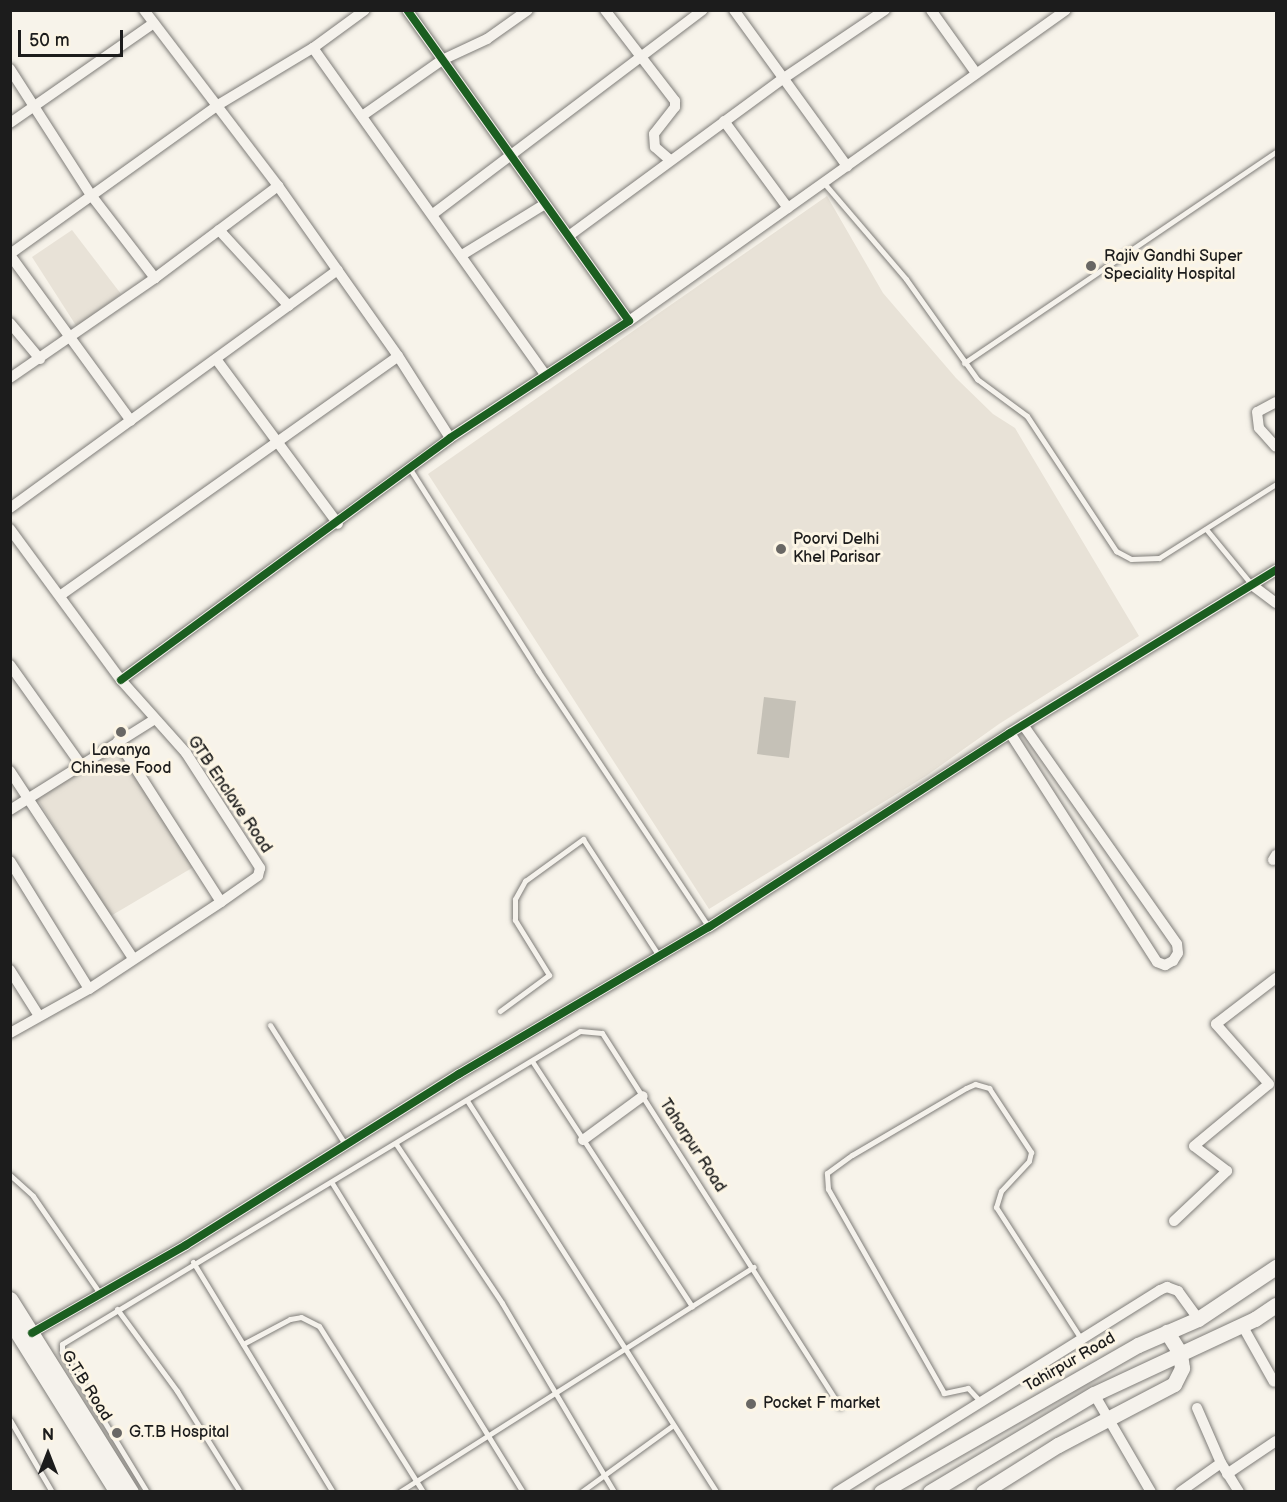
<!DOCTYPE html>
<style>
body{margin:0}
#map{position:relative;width:1287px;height:1502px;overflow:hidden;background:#f7f3ea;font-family:"Balsamiq Sans",sans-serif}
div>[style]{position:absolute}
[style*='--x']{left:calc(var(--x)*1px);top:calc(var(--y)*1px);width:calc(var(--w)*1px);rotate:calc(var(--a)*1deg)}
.green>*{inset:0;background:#e8e2d7}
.water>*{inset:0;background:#c5c1b7}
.roads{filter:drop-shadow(0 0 2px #7f7d79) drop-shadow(0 0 2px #7f7d79)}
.lane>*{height:5px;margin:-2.5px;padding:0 2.5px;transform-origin:2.5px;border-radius:2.5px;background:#f5f2ec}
.street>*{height:10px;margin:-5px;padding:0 5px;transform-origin:5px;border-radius:5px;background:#f5f2ec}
.secondary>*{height:15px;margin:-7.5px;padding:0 7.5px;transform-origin:7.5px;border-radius:7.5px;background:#f5f2ec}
.cycleway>*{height:8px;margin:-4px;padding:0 4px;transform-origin:4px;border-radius:4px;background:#1b5e20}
.dots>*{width:16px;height:16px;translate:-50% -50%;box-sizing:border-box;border:3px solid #fcf5e5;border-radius:50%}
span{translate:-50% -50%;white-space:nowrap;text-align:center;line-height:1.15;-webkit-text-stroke:6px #fcf5e5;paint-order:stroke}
.poi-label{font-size:16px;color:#1c1c1c}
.left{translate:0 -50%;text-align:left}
.street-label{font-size:16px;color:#1c1c1c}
.frame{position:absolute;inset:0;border:12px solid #1c1c1c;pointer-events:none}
.north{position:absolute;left:18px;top:1424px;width:60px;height:60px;-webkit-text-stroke:4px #fcf5e5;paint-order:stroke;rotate:0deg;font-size:16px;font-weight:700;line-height:24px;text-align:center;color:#1c1c1c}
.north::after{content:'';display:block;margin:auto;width:21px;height:27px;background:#1c1c1c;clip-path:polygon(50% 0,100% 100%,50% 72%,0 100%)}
.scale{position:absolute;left:18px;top:30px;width:105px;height:27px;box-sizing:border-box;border:3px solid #1c1c1c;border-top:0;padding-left:8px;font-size:18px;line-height:21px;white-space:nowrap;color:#1c1c1c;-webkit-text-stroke:4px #fcf5e5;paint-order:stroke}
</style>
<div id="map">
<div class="green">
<div style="clip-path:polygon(827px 196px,883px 293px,956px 378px,993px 414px,1015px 428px,1139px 636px,999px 724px,926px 776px,709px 909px,428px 474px)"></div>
<div style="clip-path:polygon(72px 230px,121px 294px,77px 327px,32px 257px)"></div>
<div style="clip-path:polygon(123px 743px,197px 865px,109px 917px,37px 798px)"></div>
</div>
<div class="water">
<div style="clip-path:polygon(764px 697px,796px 701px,789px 758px,757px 754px)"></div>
</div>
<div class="roads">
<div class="lane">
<div style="--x:824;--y:183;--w:126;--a:49.5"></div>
<div style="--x:906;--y:279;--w:123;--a:54.6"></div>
<div style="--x:977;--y:379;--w:62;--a:36.5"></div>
<div style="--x:1027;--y:416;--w:162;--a:56.6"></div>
<div style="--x:1116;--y:551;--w:17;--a:28"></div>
<div style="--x:1131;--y:559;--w:28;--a:-2"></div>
<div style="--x:1159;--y:558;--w:138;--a:-32.3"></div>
<div style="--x:964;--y:363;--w:377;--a:-34.1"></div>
<div style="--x:410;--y:469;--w:239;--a:57.6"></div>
<div style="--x:538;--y:671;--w:308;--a:56.3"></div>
<div style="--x:1206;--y:529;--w:72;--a:50.6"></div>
<div style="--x:500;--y:1011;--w:61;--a:-36.3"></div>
<div style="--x:549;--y:975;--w:65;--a:-121.7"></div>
<div style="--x:515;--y:920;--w:21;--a:-90"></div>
<div style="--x:515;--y:899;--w:21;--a:-61"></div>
<div style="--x:525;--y:881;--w:72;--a:-35.9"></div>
<div style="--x:583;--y:839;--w:140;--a:57"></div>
<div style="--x:270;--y:1025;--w:141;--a:57.8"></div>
<div style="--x:532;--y:1061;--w:293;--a:56.9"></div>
<div style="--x:468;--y:1102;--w:462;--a:57.5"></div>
<div style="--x:396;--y:1144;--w:191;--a:56.3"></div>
<div style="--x:502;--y:1303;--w:220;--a:59.3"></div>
<div style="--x:10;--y:1175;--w:31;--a:42"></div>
<div style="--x:33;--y:1196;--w:116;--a:55.5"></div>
<div style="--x:332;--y:1183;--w:363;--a:58.3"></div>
<div style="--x:193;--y:1262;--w:269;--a:58.7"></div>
<div style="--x:117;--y:1309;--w:102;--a:53.8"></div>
<div style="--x:177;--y:1391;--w:119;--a:58"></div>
<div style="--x:243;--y:1344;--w:53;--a:-28"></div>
<div style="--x:290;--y:1319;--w:11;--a:-10"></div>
<div style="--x:301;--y:1317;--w:20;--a:27"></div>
<div style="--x:319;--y:1326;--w:196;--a:57.9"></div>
<div style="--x:980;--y:1401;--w:18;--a:-133"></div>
<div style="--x:968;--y:1388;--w:25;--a:168"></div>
<div style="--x:944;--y:1393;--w:235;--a:-119.6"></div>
<div style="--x:828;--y:1189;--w:16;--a:-94"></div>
<div style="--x:827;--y:1173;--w:31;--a:-36"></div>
<div style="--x:852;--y:1155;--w:132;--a:-30.4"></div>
<div style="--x:966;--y:1088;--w:10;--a:-24"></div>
<div style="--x:975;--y:1084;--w:15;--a:16"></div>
<div style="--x:989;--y:1088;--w:77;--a:56.7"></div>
<div style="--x:1031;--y:1152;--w:9;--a:103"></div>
<div style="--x:1029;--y:1161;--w:41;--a:133"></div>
<div style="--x:1001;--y:1191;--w:17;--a:107"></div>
<div style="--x:996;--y:1207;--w:157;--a:57.2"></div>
<div style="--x:10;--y:1420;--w:83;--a:59.7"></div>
<div style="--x:147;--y:1492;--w:164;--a:-121.3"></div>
<div style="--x:62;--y:1352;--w:8;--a:-90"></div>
<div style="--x:62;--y:1344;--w:605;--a:-31.14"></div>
<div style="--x:580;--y:1031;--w:22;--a:5"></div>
<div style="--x:602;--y:1033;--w:443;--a:57.5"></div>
<div style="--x:399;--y:1492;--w:420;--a:-32.4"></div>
<div style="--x:581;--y:1492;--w:112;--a:-36"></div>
</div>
<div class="street">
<div style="--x:144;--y:10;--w:221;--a:52.7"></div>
<div style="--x:278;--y:186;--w:208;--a:54.8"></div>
<div style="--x:398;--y:356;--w:97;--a:57.6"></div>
<div style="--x:605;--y:10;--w:115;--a:52.4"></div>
<div style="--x:675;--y:101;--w:6;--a:90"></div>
<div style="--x:675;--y:107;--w:34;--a:128"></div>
<div style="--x:654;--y:134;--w:13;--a:86"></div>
<div style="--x:655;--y:147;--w:20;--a:41"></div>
<div style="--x:734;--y:10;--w:193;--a:54.1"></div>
<div style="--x:931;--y:10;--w:77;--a:54.5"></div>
<div style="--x:313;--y:48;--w:402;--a:54.6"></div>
<div style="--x:10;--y:69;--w:150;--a:57.3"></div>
<div style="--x:91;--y:195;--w:105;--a:52.4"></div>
<div style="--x:362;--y:116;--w:98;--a:-35"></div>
<div style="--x:442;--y:60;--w:50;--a:-25"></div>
<div style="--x:487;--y:39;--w:50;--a:-35.3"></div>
<div style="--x:724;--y:121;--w:108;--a:53.7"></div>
<div style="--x:10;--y:123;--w:175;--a:-34.8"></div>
<div style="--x:433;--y:214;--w:338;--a:-37.1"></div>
<div style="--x:219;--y:230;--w:103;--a:47.4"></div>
<div style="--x:570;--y:235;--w:265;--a:-36.3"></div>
<div style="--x:784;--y:78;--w:122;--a:-34"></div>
<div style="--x:10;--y:254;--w:256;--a:-35.6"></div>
<div style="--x:218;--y:105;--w:111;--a:-31"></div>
<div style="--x:313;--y:48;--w:64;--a:-36.2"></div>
<div style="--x:10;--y:255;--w:205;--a:53.9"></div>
<div style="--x:462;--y:255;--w:97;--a:-31.6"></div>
<div style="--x:629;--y:321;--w:536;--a:-35.44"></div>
<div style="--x:10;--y:323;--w:47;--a:50.2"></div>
<div style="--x:216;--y:359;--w:205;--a:53.5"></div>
<div style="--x:10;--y:378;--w:176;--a:-34.6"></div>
<div style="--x:155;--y:278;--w:154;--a:-36.8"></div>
<div style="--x:1276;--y:402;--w:21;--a:152"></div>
<div style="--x:1257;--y:412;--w:16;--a:83"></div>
<div style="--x:1259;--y:428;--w:25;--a:48"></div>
<div style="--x:10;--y:508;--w:405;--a:-36"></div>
<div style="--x:10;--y:529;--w:187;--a:53.7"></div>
<div style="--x:121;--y:680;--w:98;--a:48.3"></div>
<div style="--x:186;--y:753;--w:137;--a:57.2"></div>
<div style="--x:260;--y:868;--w:8;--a:104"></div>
<div style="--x:258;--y:876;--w:45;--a:144.9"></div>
<div style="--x:221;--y:902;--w:158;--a:146.6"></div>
<div style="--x:89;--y:989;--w:90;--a:150.9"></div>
<div style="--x:1252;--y:585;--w:30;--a:37"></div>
<div style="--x:61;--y:595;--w:413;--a:-35.3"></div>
<div style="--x:10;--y:665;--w:123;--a:54.6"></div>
<div style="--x:121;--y:680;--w:408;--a:-36.3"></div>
<div style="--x:450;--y:438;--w:214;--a:-33.2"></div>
<div style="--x:629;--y:321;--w:382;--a:-125.5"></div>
<div style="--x:1010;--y:733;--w:272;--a:57.3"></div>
<div style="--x:1157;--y:962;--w:9;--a:21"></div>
<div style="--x:1165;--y:965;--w:9;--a:-27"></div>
<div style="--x:1173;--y:961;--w:9;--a:-58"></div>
<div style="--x:1178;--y:953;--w:9;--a:-96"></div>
<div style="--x:1177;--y:944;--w:268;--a:-125.1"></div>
<div style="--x:118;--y:741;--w:191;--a:57.4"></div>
<div style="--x:10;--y:771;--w:224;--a:56.7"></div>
<div style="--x:10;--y:810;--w:171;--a:-32.1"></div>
<div style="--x:1273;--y:860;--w:6;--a:-59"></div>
<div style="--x:10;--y:861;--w:150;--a:58.3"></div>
<div style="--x:10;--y:970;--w:54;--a:57.8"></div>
<div style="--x:583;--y:1140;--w:74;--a:-36.3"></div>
<div style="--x:1174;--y:1221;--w:73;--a:-43.3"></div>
<div style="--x:1227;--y:1171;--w:41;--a:-142.9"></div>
<div style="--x:1194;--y:1146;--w:97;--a:-39.6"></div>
<div style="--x:1269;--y:1084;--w:80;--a:-131.5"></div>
<div style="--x:1216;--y:1024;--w:76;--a:-37.5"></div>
<div style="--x:1242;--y:1325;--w:65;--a:60.7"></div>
<div style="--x:32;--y:1333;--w:177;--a:-29.7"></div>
<div style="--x:186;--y:1245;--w:322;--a:-32.1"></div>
<div style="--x:459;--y:1074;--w:290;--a:-30.5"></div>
<div style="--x:709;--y:927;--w:358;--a:-32.8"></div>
<div style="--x:1010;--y:733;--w:312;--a:-31.5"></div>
<div style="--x:1094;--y:1394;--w:113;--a:59.8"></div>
<div style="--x:1197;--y:1408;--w:60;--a:66.4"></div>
<div style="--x:1221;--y:1463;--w:34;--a:58"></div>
<div style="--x:1227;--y:1474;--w:59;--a:-34"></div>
<div style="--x:837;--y:1492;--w:381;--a:-32"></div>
<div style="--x:1160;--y:1290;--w:8;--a:-23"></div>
<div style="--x:1167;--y:1287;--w:12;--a:20"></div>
<div style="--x:1178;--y:1291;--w:34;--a:54"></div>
<div style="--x:1180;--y:1492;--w:50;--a:-35.3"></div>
</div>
<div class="secondary">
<div style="--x:10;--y:1299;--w:228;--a:57.9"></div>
<div style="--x:10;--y:1321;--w:202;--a:58"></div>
<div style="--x:881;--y:1492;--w:296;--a:-29.8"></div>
<div style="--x:1138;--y:1345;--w:65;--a:-23.4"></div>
<div style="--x:1198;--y:1319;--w:94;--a:-33.7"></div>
<div style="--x:930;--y:1492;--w:191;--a:-30.9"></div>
<div style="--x:1094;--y:1394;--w:178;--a:-25"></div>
<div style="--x:1255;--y:1319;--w:25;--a:-34"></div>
<div style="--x:983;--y:1492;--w:89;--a:-32.1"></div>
<div style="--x:1058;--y:1445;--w:131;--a:-27.7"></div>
<div style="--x:1174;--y:1384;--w:18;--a:-63"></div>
<div style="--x:1182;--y:1368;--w:15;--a:-98"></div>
<div style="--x:1180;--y:1353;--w:25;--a:-122"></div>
</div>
</div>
<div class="cycleway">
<div style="--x:121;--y:680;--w:408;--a:-36.3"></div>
<div style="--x:450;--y:438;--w:214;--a:-33.2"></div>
<div style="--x:629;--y:321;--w:382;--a:-125.5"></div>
<div style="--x:32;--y:1333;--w:177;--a:-29.7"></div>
<div style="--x:186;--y:1245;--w:322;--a:-32.1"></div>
<div style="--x:459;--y:1074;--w:290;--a:-30.5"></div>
<div style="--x:709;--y:927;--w:358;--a:-32.8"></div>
<div style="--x:1010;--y:733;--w:312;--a:-31.5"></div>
</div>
<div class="dots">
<div style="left:1091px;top:266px;background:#696764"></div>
<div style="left:781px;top:549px;background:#696764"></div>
<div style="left:121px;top:732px;background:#696764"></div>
<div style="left:751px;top:1404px;background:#696764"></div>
<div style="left:117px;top:1433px;background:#696764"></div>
</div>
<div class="poi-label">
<span class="left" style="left:1104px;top:266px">Rajiv Gandhi Super<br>Speciality Hospital</span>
<span class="left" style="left:793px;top:549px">Poorvi Delhi<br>Khel Parisar</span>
<span style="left:121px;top:760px">Lavanya<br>Chinese Food</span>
<span class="left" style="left:763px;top:1404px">Pocket F market</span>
<span class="left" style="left:129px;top:1433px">G.T.B Hospital</span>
</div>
<div class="street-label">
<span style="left:229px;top:795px;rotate:56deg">GTB Enclave Road</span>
<span style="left:692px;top:1146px;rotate:57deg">Taharpur Road</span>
<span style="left:1070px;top:1363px;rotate:-30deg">Tahirpur Road</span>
<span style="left:86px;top:1386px;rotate:58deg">G.T.B Road</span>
</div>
<div class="frame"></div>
<div class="north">N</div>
<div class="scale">50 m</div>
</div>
